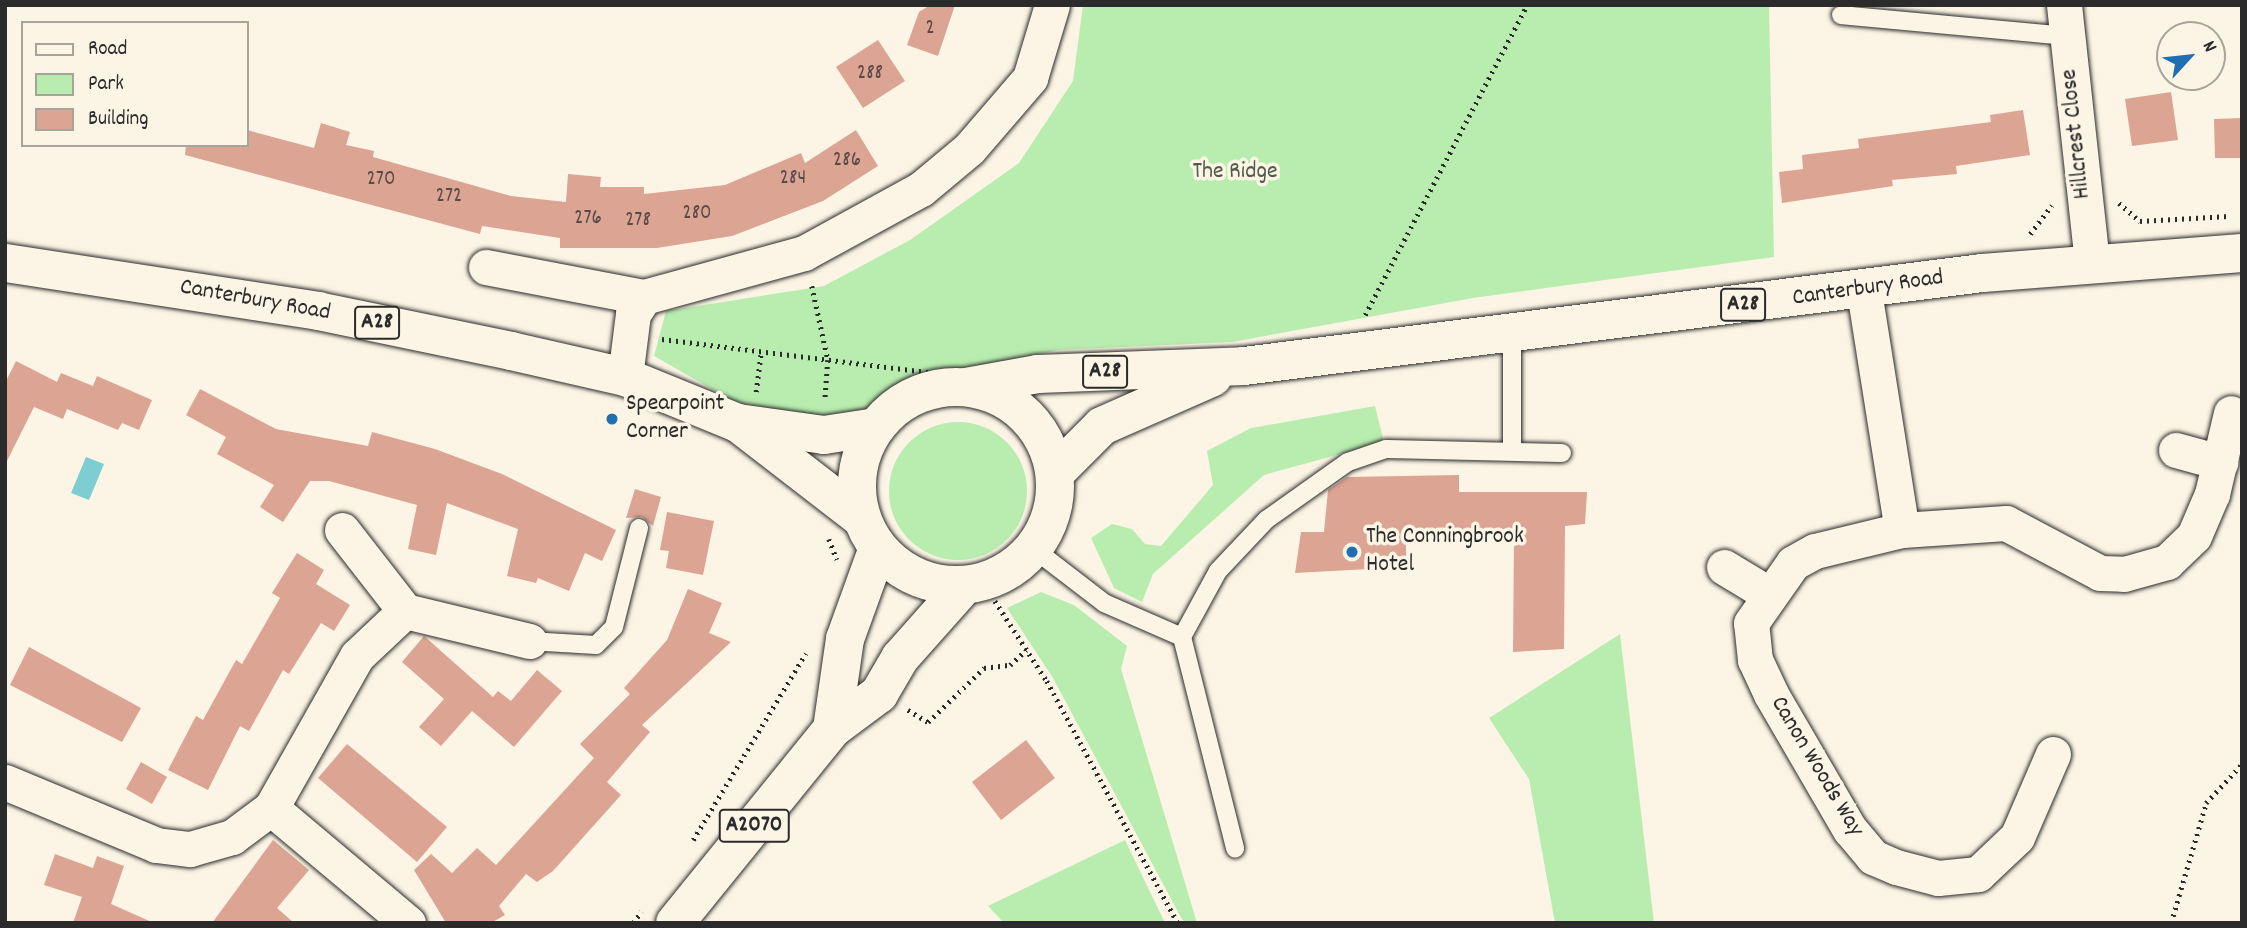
<!DOCTYPE html>
<style>
body{margin:0}
#map{position:relative;width:2247px;height:928px;overflow:hidden;background:#fcf5e5;font-family:Dekko,sans-serif}
div>[style]{position:absolute}
[style*='--x']{left:calc(var(--x)*1px);top:calc(var(--y)*1px);width:calc(var(--w)*1px);rotate:calc(var(--a)*1deg)}
.green>*{inset:0;background:#b8edaf}
.round{border-radius:50%}
.water>*{inset:0;background:#7cced3}
.building>*{inset:0;background:#dba493}
.path>*{height:4.5px;margin-top:-2.25px;transform-origin:0;background:repeating-linear-gradient(90deg,#2b2b2b 0 2px,transparent 0 7px)}
.roads{filter:drop-shadow(0 0 2px #2b2b2b) drop-shadow(0 0 2px #2b2b2b)}
.lane>*{height:18px;margin:-9px;padding:0 9px;transform-origin:9px;border-radius:9px;background:#fcf5e5}
.street>*{height:35px;margin:-17.5px;padding:0 17.5px;transform-origin:17.5px;border-radius:17.5px;background:#fcf5e5}
.primary>*{height:38px;margin:-19px;padding:0 19px;transform-origin:19px;border-radius:19px;background:#fcf5e5}
.highway>*{height:38px;margin:-19px;padding:0 19px;transform-origin:19px;border-radius:19px;background:#fcf5e5}
.highway>.ring{margin:-19px;padding:0;box-sizing:content-box;background:none;border:38px solid #fcf5e5;border-radius:50%}
.dots>*{width:19px;height:19px;translate:-50% -50%;box-sizing:border-box;border:4px solid #fcf5e5;border-radius:50%}
span{translate:-50% -50%;white-space:nowrap;text-align:center;line-height:1.15;-webkit-text-stroke:7px #fcf5e5;paint-order:stroke}
.number-label{font-size:21px;color:#574945}
.number-label span{-webkit-text-stroke-width:0}
.shield-label span{padding:2px 5px;background:#fcf5e5;border:2px solid;border-radius:5px;-webkit-text-stroke-width:0}
.shield-label{font-size:23px;color:#2b2b2b;font-weight:700}
.street-label{font-size:24px;color:#2b2b2b}
.park-label{font-size:24px;color:#4e5c4c}
.poi-label{font-size:24px;color:#2b2b2b}
.left{translate:0 -50%;text-align:left}
.frame{position:absolute;inset:0;border:7px solid #2b2b2b;pointer-events:none}
.legend{position:absolute;left:21px;top:21px;width:228px;height:126px;box-sizing:border-box;background:#fcf5e5;border:2px solid #a8a49b;margin:0;padding:9px 12px;list-style:none;font-size:21px;color:#2b2b2b}
.legend li{display:flex;align-items:center;gap:14px;height:35px}
.legend b{width:35px;border:2px solid #a8a49b}
.north{position:absolute;left:2156px;top:21px;width:70px;height:70px;box-sizing:border-box;background:#fcf5e5;border:2px solid #a8a49b;border-radius:50%;rotate:63deg;font-size:19px;font-weight:700;line-height:28px;text-align:center;color:#2b2b2b}
.north::after{content:'';display:block;margin:auto;width:24px;height:32px;background:#1f6fb2;clip-path:polygon(50% 0,100% 100%,50% 72%,0 100%)}
</style>
<div id="map">
<div class="green">
<div style="clip-path:polygon(1083px 5px,1769px 5px,1774px 257px,1473px 298px,1232px 342px,1058px 350px,910px 382px,844px 422px,738px 404px,654px 356px,666px 311px,824px 286px,910px 240px,1019px 163px,1073px 81px)"></div>
<div style="clip-path:polygon(1375px 406px,1384px 442px,1264px 475px,1153px 574px,1142px 602px,1114px 588px,1091px 538px,1112px 524px,1132px 529px,1145px 544px,1161px 546px,1213px 485px,1207px 451px,1251px 428px)"></div>
<div class="round" style="left:889px;top:422px;width:138px;height:138px"></div>
<div style="clip-path:polygon(1041px 592px,1074px 605px,1127px 646px,1121px 669px,1197px 923px,1184px 923px,1053px 678px,1007px 608px)"></div>
<div style="clip-path:polygon(1620px 634px,1654px 923px,1555px 923px,1529px 779px,1489px 718px)"></div>
<div style="clip-path:polygon(1125px 840px,1165px 923px,1004px 923px,988px 906px)"></div>
</div>
<div class="water">
<div style="clip-path:polygon(86px 457px,104px 464px,89px 500px,71px 493px)"></div>
</div>
<div class="building">
<div style="clip-path:polygon(930px 5px,955px 5px,938px 56px,907px 45px,919px 12px)"></div>
<div style="clip-path:polygon(878px 40px,905px 81px,863px 108px,836px 67px)"></div>
<div style="clip-path:polygon(2171px 92px,2178px 140px,2132px 146px,2125px 99px)"></div>
<div style="clip-path:polygon(2023px 110px,2030px 155px,1956px 166px,1957px 174px,1892px 180px,1893px 186px,1782px 203px,1779px 172px,1803px 169px,1802px 155px,1859px 148px,1858px 139px,1991px 122px,1990px 115px)"></div>
<div style="clip-path:polygon(2242px 118px,2242px 158px,2215px 158px,2214px 119px)"></div>
<div style="clip-path:polygon(321px 123px,350px 132px,346px 145px,374px 151px,373px 157px,511px 196px,566px 202px,568px 174px,601px 177px,600px 187px,644px 187px,644px 194px,725px 185px,801px 153px,805px 163px,856px 130px,878px 166px,823px 201px,732px 236px,657px 248px,560px 248px,560px 238px,482px 226px,480px 234px,185px 155px,186px 145px,247px 145px,247px 130px,314px 148px)"></div>
<div style="clip-path:polygon(16px 361px,57px 382px,61px 373px,93px 386px,97px 376px,152px 400px,139px 430px,122px 423px,118px 430px,67px 409px,63px 419px,34px 407px,5px 465px,5px 383px)"></div>
<div style="clip-path:polygon(200px 389px,276px 429px,368px 446px,372px 432px,435px 449px,502px 474px,616px 530px,602px 561px,585px 553px,569px 591px,538px 578px,536px 583px,507px 576px,518px 529px,447px 503px,436px 555px,408px 549px,417px 505px,329px 481px,310px 481px,283px 522px,260px 507px,274px 485px,217px 454px,226px 437px,186px 415px)"></div>
<div style="clip-path:polygon(1459px 475px,1459px 492px,1587px 492px,1585px 524px,1565px 526px,1564px 649px,1513px 652px,1514px 536px,1406px 537px,1406px 567px,1295px 573px,1301px 532px,1324px 532px,1328px 490px,1347px 477px)"></div>
<div style="clip-path:polygon(635px 489px,661px 497px,653px 526px,642px 517px,626px 518px)"></div>
<div style="clip-path:polygon(667px 512px,714px 521px,703px 575px,666px 568px,669px 551px,660px 550px)"></div>
<div style="clip-path:polygon(297px 553px,324px 570px,316px 584px,350px 605px,334px 631px,321px 623px,289px 674px,283px 670px,249px 731px,240px 726px,208px 790px,168px 770px,196px 716px,203px 720px,236px 660px,242px 664px,280px 598px,272px 593px)"></div>
<div style="clip-path:polygon(688px 589px,722px 603px,709px 633px,731px 642px,642px 725px,650px 732px,607px 782px,621px 795px,553px 871px,537px 882px,526px 874px,499px 906px,505px 915px,491px 923px,446px 923px,414px 870px,431px 854px,452px 873px,477px 848px,496px 865px,594px 758px,580px 744px,630px 694px,624px 688px,667px 640px)"></div>
<div style="clip-path:polygon(424px 636px,493px 697px,498px 691px,511px 701px,537px 670px,562px 691px,514px 747px,472px 711px,441px 746px,419px 727px,444px 699px,402px 662px)"></div>
<div style="clip-path:polygon(29px 647px,141px 708px,122px 742px,10px 685px)"></div>
<div style="clip-path:polygon(1026px 740px,1055px 778px,1001px 820px,972px 782px)"></div>
<div style="clip-path:polygon(347px 744px,447px 827px,417px 862px,318px 778px)"></div>
<div style="clip-path:polygon(141px 762px,167px 777px,152px 804px,126px 789px)"></div>
<div style="clip-path:polygon(273px 840px,309px 870px,277px 908px,294px 923px,212px 923px)"></div>
<div style="clip-path:polygon(55px 854px,93px 868px,97px 856px,124px 866px,111px 904px,154px 923px,73px 923px,82px 897px,44px 885px)"></div>
</div>
<div class="path">
<div style="--x:2119;--y:203;--w:28;--a:41"></div>
<div style="--x:2140;--y:221;--w:89;--a:-3.2"></div>
<div style="--x:2030;--y:234;--w:36;--a:-53"></div>
<div style="--x:812;--y:286;--w:76;--a:77.8"></div>
<div style="--x:828;--y:360;--w:41;--a:94.2"></div>
<div style="--x:1365;--y:315;--w:350;--a:-62.4"></div>
<div style="--x:662;--y:339;--w:275;--a:7.1"></div>
<div style="--x:756;--y:392;--w:40;--a:-82.9"></div>
<div style="--x:829;--y:539;--w:22;--a:69"></div>
<div style="--x:995;--y:601;--w:95;--a:57"></div>
<div style="--x:1047;--y:681;--w:275;--a:61.6"></div>
<div style="--x:908;--y:710;--w:23;--a:31"></div>
<div style="--x:928;--y:722;--w:78;--a:-44"></div>
<div style="--x:984;--y:668;--w:26;--a:-7"></div>
<div style="--x:1010;--y:665;--w:22;--a:-43"></div>
<div style="--x:693;--y:840;--w:218;--a:-58.9"></div>
<div style="--x:633;--y:923;--w:14;--a:-54"></div>
<div style="--x:2171;--y:923;--w:125;--a:-73.7"></div>
<div style="--x:2206;--y:803;--w:53;--a:-47.3"></div>
</div>
<div class="roads">
<div class="lane">
<div style="--x:1841;--y:15;--w:226;--a:5.3"></div>
<div style="--x:1512;--y:449;--w:115;--a:-90"></div>
<div style="--x:1034;--y:549;--w:88;--a:37.6"></div>
<div style="--x:1104;--y:603;--w:85;--a:23.6"></div>
<div style="--x:1182;--y:637;--w:218;--a:75.9"></div>
<div style="--x:1182;--y:637;--w:75;--a:-61.4"></div>
<div style="--x:1218;--y:571;--w:70;--a:-46.7"></div>
<div style="--x:1266;--y:520;--w:100;--a:-35.3"></div>
<div style="--x:1348;--y:462;--w:40;--a:-18.9"></div>
<div style="--x:1386;--y:449;--w:176;--a:1.3"></div>
<div style="--x:529;--y:641;--w:67;--a:3.4"></div>
<div style="--x:596;--y:645;--w:25;--a:-45"></div>
<div style="--x:614;--y:627;--w:102;--a:-75.8"></div>
</div>
<div class="street">
<div style="--x:2064;--y:5;--w:260;--a:83.8"></div>
<div style="--x:486;--y:267;--w:161;--a:10.8"></div>
<div style="--x:1864;--y:291;--w:242;--a:81"></div>
<div style="--x:625;--y:377;--w:64;--a:-82.8"></div>
<div style="--x:633;--y:314;--w:20;--a:-57"></div>
<div style="--x:644;--y:297;--w:166;--a:-15.4"></div>
<div style="--x:804;--y:253;--w:133;--a:-28.7"></div>
<div style="--x:921;--y:189;--w:62;--a:-39.8"></div>
<div style="--x:969;--y:149;--w:94;--a:-49.3"></div>
<div style="--x:1030;--y:78;--w:76;--a:-73.2"></div>
<div style="--x:2176;--y:450;--w:46;--a:15.3"></div>
<div style="--x:342;--y:530;--w:103;--a:52.1"></div>
<div style="--x:405;--y:611;--w:128;--a:13.6"></div>
<div style="--x:1724;--y:567;--w:50;--a:31.2"></div>
<div style="--x:2053;--y:754;--w:90;--a:113.4"></div>
<div style="--x:2017;--y:837;--w:54;--a:136.5"></div>
<div style="--x:1978;--y:874;--w:40;--a:174.3"></div>
<div style="--x:1938;--y:878;--w:43;--a:-165.3"></div>
<div style="--x:1896;--y:867;--w:25;--a:-157"></div>
<div style="--x:1873;--y:857;--w:35;--a:-130"></div>
<div style="--x:1850;--y:830;--w:157;--a:-120.2"></div>
<div style="--x:1771;--y:694;--w:38;--a:-115"></div>
<div style="--x:1755;--y:660;--w:37;--a:-96"></div>
<div style="--x:1751;--y:623;--w:73;--a:-55"></div>
<div style="--x:1793;--y:563;--w:25;--a:-29"></div>
<div style="--x:1815;--y:551;--w:89;--a:-13.6"></div>
<div style="--x:1902;--y:530;--w:104;--a:-3.9"></div>
<div style="--x:2006;--y:523;--w:106;--a:28"></div>
<div style="--x:2100;--y:573;--w:24;--a:2"></div>
<div style="--x:2124;--y:574;--w:45;--a:-15.6"></div>
<div style="--x:2167;--y:562;--w:37;--a:-44"></div>
<div style="--x:2194;--y:536;--w:46;--a:-66.8"></div>
<div style="--x:2212;--y:494;--w:83;--a:-76.8"></div>
<div style="--x:5;--y:782;--w:164;--a:22.6"></div>
<div style="--x:156;--y:845;--w:34;--a:7"></div>
<div style="--x:190;--y:849;--w:44;--a:-15.9"></div>
<div style="--x:232;--y:837;--w:49;--a:-36.6"></div>
<div style="--x:271;--y:808;--w:175;--a:-60.5"></div>
<div style="--x:357;--y:656;--w:66;--a:-43.2"></div>
<div style="--x:271;--y:808;--w:179;--a:40"></div>
</div>
<div class="primary">
<div style="--x:832;--y:729;--w:91;--a:-81.8"></div>
<div style="--x:845;--y:639;--w:97;--a:-70.1"></div>
<div style="--x:675;--y:923;--w:250;--a:-51"></div>
<div style="--x:832;--y:729;--w:59;--a:-36.7"></div>
<div style="--x:879;--y:694;--w:42;--a:-59.7"></div>
<div style="--x:900;--y:658;--w:96;--a:-48.4"></div>
</div>
<div class="highway">
<div style="--x:5;--y:263;--w:317;--a:8.7"></div>
<div style="--x:318;--y:311;--w:197;--a:11.7"></div>
<div style="--x:511;--y:351;--w:117;--a:12.8"></div>
<div style="--x:625;--y:377;--w:122;--a:22.2"></div>
<div style="--x:738;--y:423;--w:87;--a:7.9"></div>
<div style="--x:824;--y:435;--w:53;--a:-8.7"></div>
<div class="ring" style="left:857px;top:387px;width:160px;height:160px"></div>
<div style="--x:966;--y:387;--w:73;--a:-10.2"></div>
<div style="--x:1038;--y:374;--w:206;--a:-2.2"></div>
<div style="--x:1244;--y:366;--w:744;--a:-7.18"></div>
<div style="--x:1982;--y:273;--w:261;--a:-4.4"></div>
<div style="--x:738;--y:423;--w:155;--a:37.7"></div>
<div style="--x:1055;--y:473;--w:66;--a:-45"></div>
<div style="--x:1102;--y:426;--w:121;--a:-23.8"></div>
</div>
</div>
<div class="dots">
<div style="left:612px;top:419px;background:#1f6fb2"></div>
<div style="left:1352px;top:552px;background:#1f6fb2"></div>
</div>
<div class="number-label">
<span style="left:930px;top:29px">2</span>
<span style="left:870px;top:74px">288</span>
<span style="left:847px;top:161px">286</span>
<span style="left:793px;top:179px">284</span>
<span style="left:381px;top:180px">270</span>
<span style="left:449px;top:197px">272</span>
<span style="left:697px;top:214px">280</span>
<span style="left:588px;top:219px">276</span>
<span style="left:638px;top:221px">278</span>
</div>
<div class="shield-label">
<span style="left:1743px;top:305px">A28</span>
<span style="left:377px;top:323px">A28</span>
<span style="left:1105px;top:372px">A28</span>
<span style="left:754px;top:826px">A2070</span>
</div>
<div class="street-label">
<span style="left:2077px;top:134px;rotate:-96deg">Hillcrest Close</span>
<span style="left:1868px;top:289px;rotate:-8deg">Canterbury Road</span>
<span style="left:255px;top:301px;rotate:10deg">Canterbury Road</span>
<span style="left:1816px;top:767px;rotate:59deg">Canon Woods Way</span>
</div>
<div class="park-label">
<span style="left:1235px;top:173px">The Ridge</span>
</div>
<div class="poi-label">
<span class="left" style="left:626px;top:419px">Spearpoint<br>Corner</span>
<span class="left" style="left:1366px;top:552px">The Conningbrook<br>Hotel</span>
</div>
<div class="frame"></div>
<ul class="legend">
<li><b style="height:9px;background:#fcf5e5"></b>Road</li>
<li><b style="height:19px;background:#b8edaf"></b>Park</li>
<li><b style="height:19px;background:#dba493"></b>Building</li>
</ul>
<div class="north">N</div>
</div>
